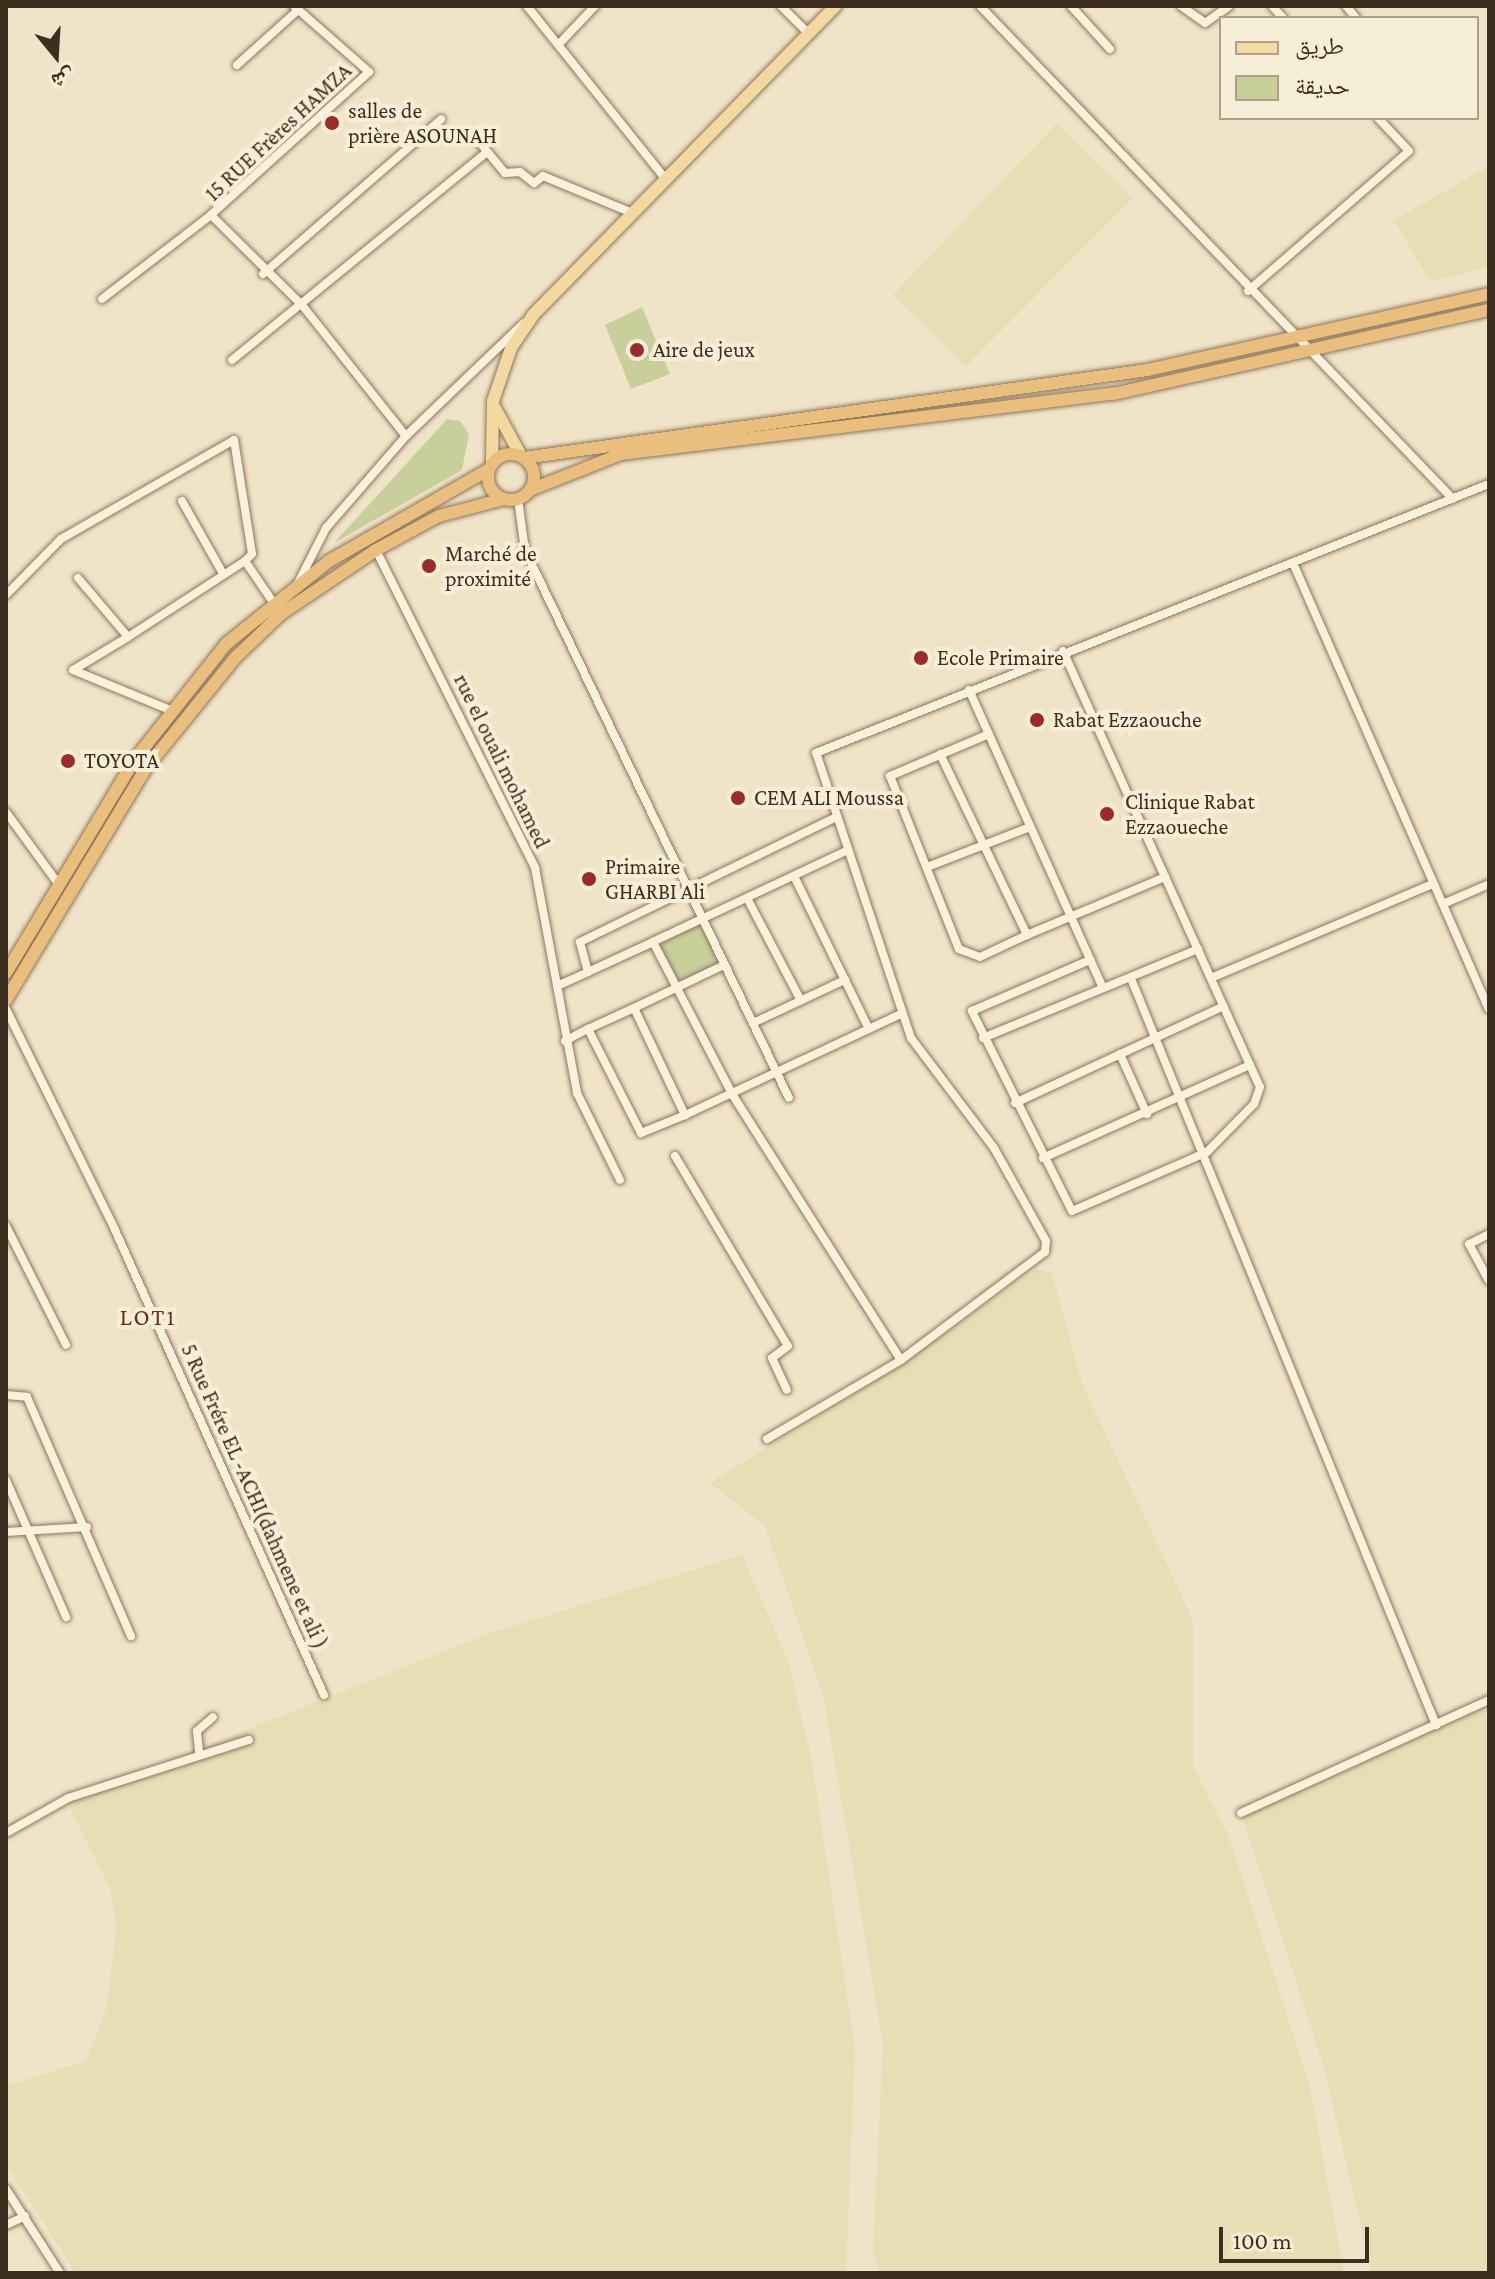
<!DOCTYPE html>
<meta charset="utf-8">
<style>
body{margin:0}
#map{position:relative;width:1495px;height:2279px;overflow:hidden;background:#f0e4c8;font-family:"Crimson Pro","Noto Naskh Arabic",serif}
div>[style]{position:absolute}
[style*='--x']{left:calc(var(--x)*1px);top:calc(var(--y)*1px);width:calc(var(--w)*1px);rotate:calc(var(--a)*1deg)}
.farmland>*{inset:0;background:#e6deb5}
.green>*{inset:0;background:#c9cf9b}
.roads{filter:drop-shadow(0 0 2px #8d765c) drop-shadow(0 0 2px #8d765c)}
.minor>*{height:8px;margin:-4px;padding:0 4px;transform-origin:4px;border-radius:4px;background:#faf1dc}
.primary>*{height:12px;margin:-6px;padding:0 6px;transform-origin:6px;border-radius:6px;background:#f3d9a0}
.trunk>*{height:12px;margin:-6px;padding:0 6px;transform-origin:6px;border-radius:6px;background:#eabe7c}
.trunk>.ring{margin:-6px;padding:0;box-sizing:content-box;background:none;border:12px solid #eabe7c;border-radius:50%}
.dots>*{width:22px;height:22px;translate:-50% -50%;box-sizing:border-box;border:4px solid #f7eed8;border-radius:50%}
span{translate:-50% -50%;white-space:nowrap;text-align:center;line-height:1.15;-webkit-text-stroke:8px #f7eed8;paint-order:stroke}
.poi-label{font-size:22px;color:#3d2e20}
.left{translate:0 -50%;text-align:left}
.street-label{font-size:22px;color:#3d2e20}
.neighbourhood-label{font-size:24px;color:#6b2e1e;letter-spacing:2px}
.frame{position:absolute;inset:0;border:8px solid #3d2e20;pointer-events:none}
.legend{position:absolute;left:1219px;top:16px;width:260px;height:104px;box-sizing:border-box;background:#f7eed8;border:2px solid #ada18e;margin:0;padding:10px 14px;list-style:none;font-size:24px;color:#3d2e20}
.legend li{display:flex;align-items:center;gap:16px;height:40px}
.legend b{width:40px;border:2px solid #ada18e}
.north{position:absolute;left:16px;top:16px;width:80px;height:80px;-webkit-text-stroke:6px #f7eed8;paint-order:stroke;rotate:162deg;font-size:22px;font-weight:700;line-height:32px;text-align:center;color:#3d2e20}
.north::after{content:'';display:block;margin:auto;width:28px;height:36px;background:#3d2e20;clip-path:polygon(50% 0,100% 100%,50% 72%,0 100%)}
.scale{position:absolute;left:1219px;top:2227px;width:150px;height:36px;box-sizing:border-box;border:4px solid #3d2e20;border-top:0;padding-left:10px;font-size:24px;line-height:28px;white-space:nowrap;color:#3d2e20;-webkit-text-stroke:6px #f7eed8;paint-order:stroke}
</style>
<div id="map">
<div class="farmland">
<div style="clip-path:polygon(1057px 123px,1133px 198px,966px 366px,893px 295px)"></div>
<div style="clip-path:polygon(1489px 166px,1489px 267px,1430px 282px,1394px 220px)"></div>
<div style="clip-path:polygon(1036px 1269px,1052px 1273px,1082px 1384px,1193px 1620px,1193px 1767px,1228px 1834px,1310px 2086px,1344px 2273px,879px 2273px,873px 2252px,883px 2043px,824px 1699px,765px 1526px,710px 1483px,902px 1364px)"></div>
<div style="clip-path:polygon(742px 1555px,788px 1661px,811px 1757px,855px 2048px,846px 2273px,76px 2273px,6px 2165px,6px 2086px,86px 2061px,107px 2006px,116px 1928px,111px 1890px,67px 1801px,488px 1634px)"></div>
<div style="clip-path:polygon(1489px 1700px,1489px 2273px,1372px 2273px,1323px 2064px,1241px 1813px)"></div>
</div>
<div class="green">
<div style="clip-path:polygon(642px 307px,670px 374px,631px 389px,605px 325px)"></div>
<div style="clip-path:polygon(447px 419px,460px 421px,469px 434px,462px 470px,334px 543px)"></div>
<div style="clip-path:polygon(701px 923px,720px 964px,680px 983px,658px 944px)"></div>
</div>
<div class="roads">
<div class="minor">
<div style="--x:294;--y:6;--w:100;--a:41.3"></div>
<div style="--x:369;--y:72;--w:213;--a:137.9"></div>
<div style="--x:211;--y:215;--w:128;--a:44.7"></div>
<div style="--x:302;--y:305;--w:167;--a:51.6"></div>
<div style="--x:527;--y:6;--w:219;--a:51.3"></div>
<div style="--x:781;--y:6;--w:38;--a:45"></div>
<div style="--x:980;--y:6;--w:683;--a:46.19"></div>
<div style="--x:1071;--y:6;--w:58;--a:47.8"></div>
<div style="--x:1181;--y:6;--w:29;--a:35"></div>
<div style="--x:1205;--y:23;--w:29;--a:-35"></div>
<div style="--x:1272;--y:6;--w:16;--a:47"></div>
<div style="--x:1346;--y:6;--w:16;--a:50"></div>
<div style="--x:559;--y:44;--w:52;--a:-46.5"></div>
<div style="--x:237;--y:65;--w:82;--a:-42"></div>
<div style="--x:476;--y:138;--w:45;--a:50.4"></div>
<div style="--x:505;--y:173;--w:15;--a:-4"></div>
<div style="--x:520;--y:172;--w:18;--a:38"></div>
<div style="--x:534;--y:183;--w:11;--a:-38"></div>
<div style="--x:543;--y:176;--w:94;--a:22.5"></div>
<div style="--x:263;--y:274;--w:236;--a:-41"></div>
<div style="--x:1248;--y:291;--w:213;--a:-41"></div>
<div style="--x:1409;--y:151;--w:45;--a:-133.2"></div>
<div style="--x:102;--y:299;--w:138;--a:-37.6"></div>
<div style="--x:232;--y:360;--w:328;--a:-39.2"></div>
<div style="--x:518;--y:499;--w:51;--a:82.2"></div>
<div style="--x:525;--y:550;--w:608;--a:64.28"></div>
<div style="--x:182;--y:501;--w:81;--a:60.6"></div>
<div style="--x:376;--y:550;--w:356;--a:63.4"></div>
<div style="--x:535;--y:868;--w:229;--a:79.4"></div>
<div style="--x:577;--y:1093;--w:97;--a:63.7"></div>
<div style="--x:1293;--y:563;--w:487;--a:66.3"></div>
<div style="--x:78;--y:578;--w:77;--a:49.7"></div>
<div style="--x:128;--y:637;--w:140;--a:-33"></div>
<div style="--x:298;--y:583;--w:62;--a:-63"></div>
<div style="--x:326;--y:528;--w:122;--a:-49"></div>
<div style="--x:406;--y:436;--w:163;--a:-43.8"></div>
<div style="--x:6;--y:595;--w:78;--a:-45.5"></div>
<div style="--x:61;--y:539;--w:199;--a:-29.8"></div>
<div style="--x:234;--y:440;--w:115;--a:81"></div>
<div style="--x:252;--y:554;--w:10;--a:135"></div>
<div style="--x:245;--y:561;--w:50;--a:55.7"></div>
<div style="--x:128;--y:637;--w:64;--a:149"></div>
<div style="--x:73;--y:670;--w:105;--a:22.4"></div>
<div style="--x:1063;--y:651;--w:478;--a:65.7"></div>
<div style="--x:1260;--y:1087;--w:18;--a:109"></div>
<div style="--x:1254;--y:1104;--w:67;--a:134.4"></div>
<div style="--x:1207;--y:1152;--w:147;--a:156.4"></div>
<div style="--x:1072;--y:1211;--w:224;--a:-116.6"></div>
<div style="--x:972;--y:1011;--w:129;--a:-23.4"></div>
<div style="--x:969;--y:690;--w:325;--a:65.8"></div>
<div style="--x:989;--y:734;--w:108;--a:157"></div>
<div style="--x:890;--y:776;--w:186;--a:68.3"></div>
<div style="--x:959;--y:949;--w:22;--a:21"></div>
<div style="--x:980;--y:957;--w:52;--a:-25.1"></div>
<div style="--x:940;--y:754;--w:201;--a:64.3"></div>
<div style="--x:1027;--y:935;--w:150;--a:-22.8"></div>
<div style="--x:6;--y:812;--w:87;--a:53.9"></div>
<div style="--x:846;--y:851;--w:213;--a:154.8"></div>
<div style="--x:653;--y:942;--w:171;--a:62.5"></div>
<div style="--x:732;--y:1094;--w:315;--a:57.6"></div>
<div style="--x:927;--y:867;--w:110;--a:-21.2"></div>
<div style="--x:794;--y:876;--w:170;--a:63.9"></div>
<div style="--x:747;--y:898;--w:116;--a:62.3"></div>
<div style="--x:1443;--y:904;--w:50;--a:-23.5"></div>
<div style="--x:653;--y:942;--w:72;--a:155.2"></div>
<div style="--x:588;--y:972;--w:31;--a:-105"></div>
<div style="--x:580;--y:942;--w:285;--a:-26"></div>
<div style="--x:724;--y:965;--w:100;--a:154.5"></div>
<div style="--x:634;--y:1008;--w:119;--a:64.5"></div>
<div style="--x:685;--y:1115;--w:238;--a:-25.1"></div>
<div style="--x:1211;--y:978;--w:240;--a:-23"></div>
<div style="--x:1132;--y:981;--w:804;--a:67.77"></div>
<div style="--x:557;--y:986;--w:34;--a:-24"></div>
<div style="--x:634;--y:1008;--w:51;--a:155.5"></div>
<div style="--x:588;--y:1029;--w:117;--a:63"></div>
<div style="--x:641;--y:1133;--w:48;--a:-22.2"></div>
<div style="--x:6;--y:1009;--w:246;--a:63.7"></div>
<div style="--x:115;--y:1230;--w:510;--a:65.8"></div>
<div style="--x:753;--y:1023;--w:102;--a:-25.1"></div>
<div style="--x:983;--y:1038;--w:233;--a:-22.5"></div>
<div style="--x:565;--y:1041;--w:26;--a:-28"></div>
<div style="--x:1120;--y:1054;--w:66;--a:65.8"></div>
<div style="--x:1015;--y:1103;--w:230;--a:-24.9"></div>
<div style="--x:675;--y:1156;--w:221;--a:59.3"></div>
<div style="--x:788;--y:1346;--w:20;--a:143"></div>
<div style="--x:772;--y:1358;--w:35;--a:65"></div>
<div style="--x:1043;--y:1158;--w:227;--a:-24.2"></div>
<div style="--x:6;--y:1226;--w:133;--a:63.2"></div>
<div style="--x:1489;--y:1234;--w:22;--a:153"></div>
<div style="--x:1469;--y:1244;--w:42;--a:61.6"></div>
<div style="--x:6;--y:1395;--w:21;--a:5"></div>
<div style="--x:27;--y:1397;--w:261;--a:66.5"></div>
<div style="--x:767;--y:1439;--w:156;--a:-30.5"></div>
<div style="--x:901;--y:1360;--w:180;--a:-36.9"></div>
<div style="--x:1045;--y:1252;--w:11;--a:-85"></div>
<div style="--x:1046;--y:1241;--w:107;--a:-119.2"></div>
<div style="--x:994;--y:1148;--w:138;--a:-127"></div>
<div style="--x:911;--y:1038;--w:300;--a:-108.4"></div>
<div style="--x:816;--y:753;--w:725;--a:-21.79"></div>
<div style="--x:6;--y:1480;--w:150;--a:66.3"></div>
<div style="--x:6;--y:1532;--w:81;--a:-3.5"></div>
<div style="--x:199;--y:1751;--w:20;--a:-96"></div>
<div style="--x:197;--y:1731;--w:21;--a:-41"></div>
<div style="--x:1241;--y:1813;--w:273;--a:-24.5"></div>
<div style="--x:6;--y:1833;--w:71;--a:-29.4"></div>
<div style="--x:68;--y:1798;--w:190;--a:-17.8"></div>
<div style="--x:6;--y:2189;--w:100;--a:57.3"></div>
<div style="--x:6;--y:2225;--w:21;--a:-25"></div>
</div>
<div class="primary">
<div style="--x:495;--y:408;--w:55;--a:61.6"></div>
<div style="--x:492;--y:464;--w:63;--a:-89.1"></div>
<div style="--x:493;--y:401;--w:56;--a:-71.2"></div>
<div style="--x:511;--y:348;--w:40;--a:-56"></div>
<div style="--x:533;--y:315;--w:433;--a:-45.6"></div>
</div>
<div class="trunk">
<div class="ring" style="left:488px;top:454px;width:34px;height:34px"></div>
<div style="--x:524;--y:458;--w:629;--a:-8.04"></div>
<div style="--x:1147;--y:370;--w:350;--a:-12.5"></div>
<div style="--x:530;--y:490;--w:98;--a:-21.6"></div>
<div style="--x:621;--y:454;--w:496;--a:-7"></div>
<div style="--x:1113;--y:394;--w:385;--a:-12.6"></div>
<div style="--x:6;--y:973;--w:250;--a:-58.9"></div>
<div style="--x:135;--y:759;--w:147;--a:-51.6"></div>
<div style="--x:226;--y:644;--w:132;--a:-38.9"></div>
<div style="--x:329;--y:561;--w:183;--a:-29.8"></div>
<div style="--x:6;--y:1000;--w:271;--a:-58.9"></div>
<div style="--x:146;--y:768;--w:143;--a:-51"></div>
<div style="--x:236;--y:657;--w:62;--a:-43.7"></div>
<div style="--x:281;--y:614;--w:115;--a:-34"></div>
<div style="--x:376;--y:550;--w:72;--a:-28.4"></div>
<div style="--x:439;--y:516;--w:67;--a:-14.7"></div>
</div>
</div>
<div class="dots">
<div style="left:332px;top:123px;background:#9e2a2b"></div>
<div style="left:637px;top:350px;background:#9e2a2b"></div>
<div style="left:429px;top:566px;background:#9e2a2b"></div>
<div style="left:921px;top:658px;background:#9e2a2b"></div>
<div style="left:1037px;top:720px;background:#9e2a2b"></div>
<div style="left:68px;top:761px;background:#9e2a2b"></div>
<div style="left:738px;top:798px;background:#9e2a2b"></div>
<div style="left:1107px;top:814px;background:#9e2a2b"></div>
<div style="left:589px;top:879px;background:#9e2a2b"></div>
</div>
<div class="poi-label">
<span class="left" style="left:348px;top:123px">salles de<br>prière ASOUNAH</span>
<span class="left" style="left:653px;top:350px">Aire de jeux</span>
<span class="left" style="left:445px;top:566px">Marché de<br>proximité</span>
<span class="left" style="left:937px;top:658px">Ecole Primaire</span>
<span class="left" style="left:1053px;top:720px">Rabat Ezzaouche</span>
<span class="left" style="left:84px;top:761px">TOYOTA</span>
<span class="left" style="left:754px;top:798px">CEM ALI Moussa</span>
<span class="left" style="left:1125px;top:814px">Clinique Rabat<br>Ezzaoueche</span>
<span class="left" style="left:605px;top:879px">Primaire<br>GHARBI Ali</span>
</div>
<div class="street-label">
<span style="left:278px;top:132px;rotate:-43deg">15 RUE Frères HAMZA</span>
<span style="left:502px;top:761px;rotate:64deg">rue el ouali mohamed</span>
<span style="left:255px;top:1496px;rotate:66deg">5 Rue Frére EL -ACHI(dahmene et ali )</span>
</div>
<div class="neighbourhood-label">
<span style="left:148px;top:1317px">LOT1</span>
</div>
<div class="frame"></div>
<ul class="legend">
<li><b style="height:10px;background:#f3d9a0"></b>طريق</li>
<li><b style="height:22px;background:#c9cf9b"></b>حديقة</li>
</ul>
<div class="north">ش</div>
<div class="scale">100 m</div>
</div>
